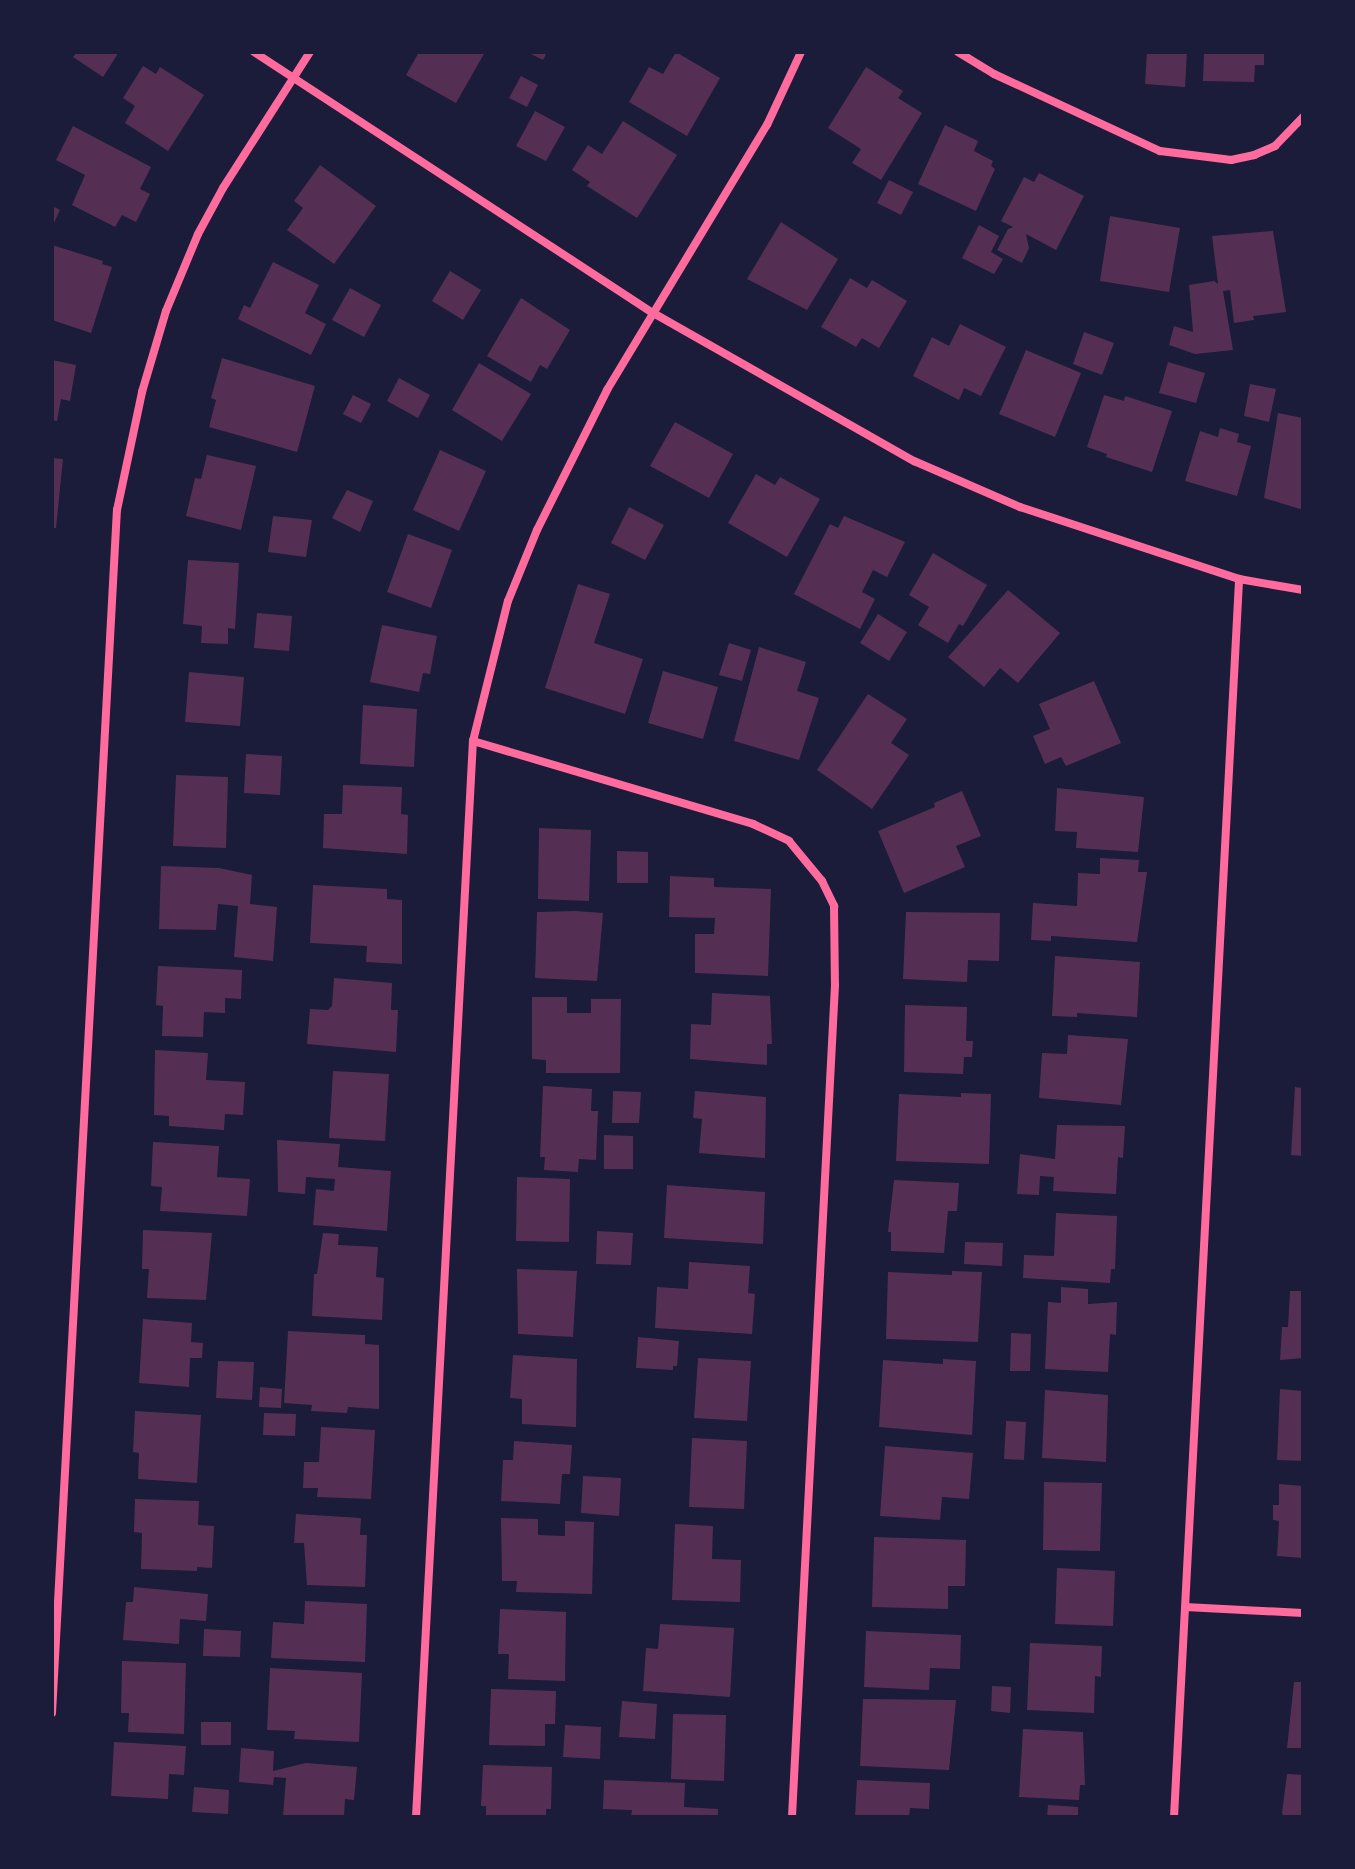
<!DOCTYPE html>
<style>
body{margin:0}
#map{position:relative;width:1355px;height:1869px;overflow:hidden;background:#1b1b3a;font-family:"DM Sans",sans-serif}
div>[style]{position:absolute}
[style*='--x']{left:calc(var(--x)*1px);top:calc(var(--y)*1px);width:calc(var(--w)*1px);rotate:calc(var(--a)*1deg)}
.building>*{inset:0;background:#542f53}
.minor>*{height:8px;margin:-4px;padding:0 4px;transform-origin:4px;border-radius:4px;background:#ff6b9d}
span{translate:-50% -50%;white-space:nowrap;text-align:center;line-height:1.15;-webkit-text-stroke:8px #1b1b3a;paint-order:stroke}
.frame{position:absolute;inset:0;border:54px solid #1b1b3a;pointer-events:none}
</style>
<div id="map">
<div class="building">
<div style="clip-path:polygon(77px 52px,119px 52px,103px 77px,73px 57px)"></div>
<div style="clip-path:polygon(419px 52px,485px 52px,456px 103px,406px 75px)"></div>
<div style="clip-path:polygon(527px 52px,547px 52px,543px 60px)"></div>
<div style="clip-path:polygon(676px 52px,720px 78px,687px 136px,629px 102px,649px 67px,663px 74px)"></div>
<div style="clip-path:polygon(1147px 52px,1187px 52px,1185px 87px,1145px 84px)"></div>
<div style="clip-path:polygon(1204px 52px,1264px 52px,1264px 65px,1255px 65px,1254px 82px,1203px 81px)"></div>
<div style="clip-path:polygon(143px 66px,156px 74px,160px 67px,204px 95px,168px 151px,125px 123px,135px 106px,123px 98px)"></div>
<div style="clip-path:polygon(866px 67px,903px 91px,898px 98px,922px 113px,881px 180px,852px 163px,861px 149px,828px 128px)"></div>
<div style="clip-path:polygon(521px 76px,538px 85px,527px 107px,509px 98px)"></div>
<div style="clip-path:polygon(535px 111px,565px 127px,546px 161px,516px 146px)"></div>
<div style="clip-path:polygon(623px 121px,677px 155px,637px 218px,587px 186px,590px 182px,572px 170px,588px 145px,602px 154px)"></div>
<div style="clip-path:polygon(945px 125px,978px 141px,974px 151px,993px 161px,991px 166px,995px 169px,976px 211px,918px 184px)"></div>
<div style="clip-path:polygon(73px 126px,151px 167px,140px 189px,150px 194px,136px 222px,122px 215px,115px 227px,72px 205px,85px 175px,56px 160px)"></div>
<div style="clip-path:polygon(320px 165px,376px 206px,334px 264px,287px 230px,303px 208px,294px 201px)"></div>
<div style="clip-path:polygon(1039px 173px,1084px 196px,1056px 250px,1026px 234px,1029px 248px,1022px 263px,997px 250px,1008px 229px,1013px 227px,1001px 221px,1024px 177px,1034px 182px)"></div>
<div style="clip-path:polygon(889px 180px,913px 192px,901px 215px,877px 203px)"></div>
<div style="clip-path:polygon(52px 206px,60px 210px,52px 227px)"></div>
<div style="clip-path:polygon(1110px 216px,1180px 228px,1169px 292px,1100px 281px)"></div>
<div style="clip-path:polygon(781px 222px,838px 259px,807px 310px,747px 279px)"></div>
<div style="clip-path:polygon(979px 225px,999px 236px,991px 252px,1003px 259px,994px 274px,962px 258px)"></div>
<div style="clip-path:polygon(1273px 231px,1286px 312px,1253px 316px,1254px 320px,1234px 323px,1230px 290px,1223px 291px,1233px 350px,1195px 354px,1169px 345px,1174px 326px,1193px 332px,1189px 285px,1214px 281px,1218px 284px,1212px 236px)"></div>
<div style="clip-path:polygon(52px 245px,103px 261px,102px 264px,112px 267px,91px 333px,52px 320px)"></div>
<div style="clip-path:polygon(273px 262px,319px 285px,305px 313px,326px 324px,311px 355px,238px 319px,244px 305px,250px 308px)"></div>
<div style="clip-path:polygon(450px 271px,481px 290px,463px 320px,432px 301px)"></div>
<div style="clip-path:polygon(850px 278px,867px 288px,872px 280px,907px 301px,879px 348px,862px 338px,856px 347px,821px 327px)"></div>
<div style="clip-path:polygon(350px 288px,381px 305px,364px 337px,332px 320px)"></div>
<div style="clip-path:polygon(521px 298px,570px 330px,547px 369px,540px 365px,531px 382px,487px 356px)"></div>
<div style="clip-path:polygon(960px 324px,1006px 347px,981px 396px,964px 388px,959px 400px,913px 376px,932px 337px,949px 346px)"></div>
<div style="clip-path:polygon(1084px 332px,1114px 343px,1102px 375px,1073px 364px)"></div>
<div style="clip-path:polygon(1026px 350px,1081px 373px,1055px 437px,999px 414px)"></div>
<div style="clip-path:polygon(222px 358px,315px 386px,297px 452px,209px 427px,216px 400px,211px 398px)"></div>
<div style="clip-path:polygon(52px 360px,76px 365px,70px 401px,61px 399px,57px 421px,52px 420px)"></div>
<div style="clip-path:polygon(1168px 362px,1205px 373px,1196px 403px,1159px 393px)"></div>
<div style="clip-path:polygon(479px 363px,531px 394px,502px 441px,452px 410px)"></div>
<div style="clip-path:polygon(399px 378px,430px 395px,418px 418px,387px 401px)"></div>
<div style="clip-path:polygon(1250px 384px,1276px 389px,1269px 422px,1244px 416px)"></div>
<div style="clip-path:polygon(353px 395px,371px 404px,361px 423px,343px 414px)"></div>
<div style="clip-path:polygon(1104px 395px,1124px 401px,1125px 396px,1172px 411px,1152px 472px,1106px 457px,1107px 454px,1087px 447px)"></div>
<div style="clip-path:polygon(1278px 413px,1303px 418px,1303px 510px,1264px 498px)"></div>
<div style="clip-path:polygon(675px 422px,733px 454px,709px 498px,650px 466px)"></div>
<div style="clip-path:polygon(1220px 428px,1239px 434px,1237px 442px,1251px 446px,1237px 496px,1185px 481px,1200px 431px,1218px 437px)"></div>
<div style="clip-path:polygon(440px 450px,486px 471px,459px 531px,413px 510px)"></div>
<div style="clip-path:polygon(207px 455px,256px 466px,241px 530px,186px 516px,195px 478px,201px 479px)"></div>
<div style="clip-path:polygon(52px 458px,63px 459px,56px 528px,52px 528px)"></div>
<div style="clip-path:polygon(756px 474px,775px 485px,780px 477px,820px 499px,787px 557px,728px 523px)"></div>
<div style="clip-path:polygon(347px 490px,373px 501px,360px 532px,332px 518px)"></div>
<div style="clip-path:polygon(629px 507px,664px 525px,645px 560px,611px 543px)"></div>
<div style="clip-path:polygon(273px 516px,312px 520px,306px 557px,268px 552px)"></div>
<div style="clip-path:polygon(844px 516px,905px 542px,887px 577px,873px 570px,862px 592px,875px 599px,860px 629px,794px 594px,830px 524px,838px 528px)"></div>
<div style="clip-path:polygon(408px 534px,452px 550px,431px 608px,387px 592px)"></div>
<div style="clip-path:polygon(933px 553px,987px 585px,963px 626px,959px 624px,948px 643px,918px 625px,929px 607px,909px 595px)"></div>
<div style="clip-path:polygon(188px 560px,239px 563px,235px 629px,228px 628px,228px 644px,201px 643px,202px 626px,183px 624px)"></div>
<div style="clip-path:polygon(578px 584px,610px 594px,594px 643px,643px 659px,625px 714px,545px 688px)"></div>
<div style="clip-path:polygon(1008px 590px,1060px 633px,1018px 683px,1000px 668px,984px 687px,948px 657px)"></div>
<div style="clip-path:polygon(257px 613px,292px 616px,289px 651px,254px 648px)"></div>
<div style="clip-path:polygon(878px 614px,907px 632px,889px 661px,860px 643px)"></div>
<div style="clip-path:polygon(382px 625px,437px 636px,430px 674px,423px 673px,419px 692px,370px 682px)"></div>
<div style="clip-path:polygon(729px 643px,751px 650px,742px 681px,719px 675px)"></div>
<div style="clip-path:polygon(759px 647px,806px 662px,797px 691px,819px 698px,799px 760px,734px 741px)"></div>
<div style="clip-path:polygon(663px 671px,718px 687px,703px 739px,648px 723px)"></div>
<div style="clip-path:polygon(189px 672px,244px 677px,240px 726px,185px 722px)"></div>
<div style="clip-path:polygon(1094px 681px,1121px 743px,1066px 766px,1061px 757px,1045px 764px,1033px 736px,1050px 729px,1039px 704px)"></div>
<div style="clip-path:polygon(868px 694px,907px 719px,891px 743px,909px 755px,872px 809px,817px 770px)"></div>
<div style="clip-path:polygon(363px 705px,417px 709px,414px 767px,360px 764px)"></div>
<div style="clip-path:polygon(246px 754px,282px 756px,280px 795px,244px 793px)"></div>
<div style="clip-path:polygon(176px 775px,228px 777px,226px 848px,173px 846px)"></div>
<div style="clip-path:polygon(343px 785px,402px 787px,401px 814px,408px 815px,407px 854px,323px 848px,324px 814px,342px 814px)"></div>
<div style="clip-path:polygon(1057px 788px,1144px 797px,1138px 852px,1076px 848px,1077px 832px,1055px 831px)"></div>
<div style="clip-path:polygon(962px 791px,981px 836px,956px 846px,965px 867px,904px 893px,878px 831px,935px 807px,934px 803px)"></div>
<div style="clip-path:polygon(539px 828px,591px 830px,589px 901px,538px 899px)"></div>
<div style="clip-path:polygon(617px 851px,648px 852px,648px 883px,617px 883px)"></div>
<div style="clip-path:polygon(1100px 858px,1139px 860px,1138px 872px,1147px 872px,1137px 942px,1051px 936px,1051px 941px,1031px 940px,1033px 903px,1077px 906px,1078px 873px,1100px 874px)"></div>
<div style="clip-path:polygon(161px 866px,219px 868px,252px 875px,250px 904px,277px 907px,273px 961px,234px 957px,238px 906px,218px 904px,216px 930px,159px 929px)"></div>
<div style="clip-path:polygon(670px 876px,714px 878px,714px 887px,771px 889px,768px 976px,695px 973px,695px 934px,714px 934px,715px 918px,669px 917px)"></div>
<div style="clip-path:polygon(313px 885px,387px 889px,387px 899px,402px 900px,402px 964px,366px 962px,367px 946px,310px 943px)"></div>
<div style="clip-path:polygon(575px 911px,603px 913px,597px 981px,535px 978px,537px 912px)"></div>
<div style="clip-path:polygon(906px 912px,1000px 913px,999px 961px,968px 960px,967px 982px,903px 979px)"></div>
<div style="clip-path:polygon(1055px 956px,1140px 962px,1137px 1017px,1077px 1013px,1077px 1017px,1052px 1016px)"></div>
<div style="clip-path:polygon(158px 966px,242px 970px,241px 999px,225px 998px,225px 1013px,204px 1012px,203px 1037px,162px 1036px,163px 1006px,156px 1005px)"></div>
<div style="clip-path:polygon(334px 978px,392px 983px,391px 1010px,398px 1010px,396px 1052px,307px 1044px,310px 1009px,328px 1010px,332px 1006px)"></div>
<div style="clip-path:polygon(712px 993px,770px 996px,772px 1044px,767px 1044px,767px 1065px,690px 1059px,691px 1024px,711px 1025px)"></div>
<div style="clip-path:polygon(532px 997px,567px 997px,567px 1013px,591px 1013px,591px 999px,621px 999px,620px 1073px,546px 1073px,546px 1060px,532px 1059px)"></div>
<div style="clip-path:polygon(905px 1005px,967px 1007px,966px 1041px,973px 1041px,972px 1057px,964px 1057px,963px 1074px,904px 1072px)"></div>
<div style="clip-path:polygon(1068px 1035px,1128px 1039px,1121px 1105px,1039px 1098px,1042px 1053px,1067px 1054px)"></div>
<div style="clip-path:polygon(155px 1050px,208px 1053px,206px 1080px,245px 1082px,243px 1115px,225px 1114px,224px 1130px,169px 1126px,169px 1116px,154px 1115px)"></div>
<div style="clip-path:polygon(333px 1071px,389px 1074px,385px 1141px,329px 1138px)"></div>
<div style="clip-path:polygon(543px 1086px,592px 1089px,591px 1111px,598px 1111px,596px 1160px,579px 1159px,578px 1172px,544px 1170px,545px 1157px,540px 1157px)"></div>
<div style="clip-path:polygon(1295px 1087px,1303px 1088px,1303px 1156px,1291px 1155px)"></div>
<div style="clip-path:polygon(613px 1091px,641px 1092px,639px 1123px,612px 1123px)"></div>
<div style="clip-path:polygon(695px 1091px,766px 1097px,765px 1158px,699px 1153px,702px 1119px,693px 1118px)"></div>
<div style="clip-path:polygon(961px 1093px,991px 1094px,989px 1164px,896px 1161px,899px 1094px,961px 1097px)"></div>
<div style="clip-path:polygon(1057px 1125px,1125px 1126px,1123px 1158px,1118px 1157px,1116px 1194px,1053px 1191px,1054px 1177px,1040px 1176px,1039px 1195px,1017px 1194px,1020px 1154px,1055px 1159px)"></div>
<div style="clip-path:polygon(604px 1135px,633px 1136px,633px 1169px,604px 1169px)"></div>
<div style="clip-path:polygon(277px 1140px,340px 1144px,338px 1167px,391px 1171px,387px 1231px,313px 1225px,316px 1189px,334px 1191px,335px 1179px,306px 1177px,305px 1194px,278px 1192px)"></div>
<div style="clip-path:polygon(153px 1142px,219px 1146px,217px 1177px,250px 1179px,247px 1216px,160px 1211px,162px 1187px,151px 1186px)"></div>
<div style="clip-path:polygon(517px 1177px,570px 1179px,569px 1242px,516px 1241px)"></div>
<div style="clip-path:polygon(894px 1180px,959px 1183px,957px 1211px,948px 1211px,944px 1253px,891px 1251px,891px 1232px,888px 1232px)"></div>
<div style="clip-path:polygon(667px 1185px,765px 1192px,763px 1244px,664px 1238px)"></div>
<div style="clip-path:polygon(1056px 1213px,1117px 1216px,1115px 1269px,1111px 1269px,1110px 1283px,1023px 1278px,1024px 1255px,1054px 1256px)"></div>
<div style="clip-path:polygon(143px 1230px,212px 1233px,206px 1300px,147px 1298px,149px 1269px,142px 1269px)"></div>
<div style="clip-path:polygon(597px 1231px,633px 1233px,631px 1265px,596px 1264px)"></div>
<div style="clip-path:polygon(323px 1233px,339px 1234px,338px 1245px,378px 1247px,376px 1277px,384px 1278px,382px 1320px,312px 1316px,314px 1274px,317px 1274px)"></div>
<div style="clip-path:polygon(965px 1242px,1003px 1243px,1002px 1266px,964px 1264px)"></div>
<div style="clip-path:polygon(689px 1262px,750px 1266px,748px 1293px,755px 1294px,752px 1334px,655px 1328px,657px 1287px,688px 1289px)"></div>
<div style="clip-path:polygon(517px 1269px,577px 1271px,573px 1337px,518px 1334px)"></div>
<div style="clip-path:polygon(952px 1271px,982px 1272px,978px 1342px,886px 1339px,888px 1272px,952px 1275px)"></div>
<div style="clip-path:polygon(1061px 1287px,1088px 1289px,1088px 1304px,1117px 1302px,1116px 1335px,1110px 1334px,1108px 1372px,1045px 1369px,1048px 1302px,1061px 1303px)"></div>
<div style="clip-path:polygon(1290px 1291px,1303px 1291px,1303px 1358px,1280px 1360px,1282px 1327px,1288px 1327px)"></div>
<div style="clip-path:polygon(143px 1319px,192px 1323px,191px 1342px,203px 1343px,202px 1358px,190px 1358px,189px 1387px,139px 1383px)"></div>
<div style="clip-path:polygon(288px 1331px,365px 1335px,365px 1344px,379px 1345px,379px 1409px,348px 1407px,347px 1413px,311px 1411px,312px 1405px,284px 1403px)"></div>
<div style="clip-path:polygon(1011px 1333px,1031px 1334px,1030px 1371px,1010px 1371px)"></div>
<div style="clip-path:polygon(638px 1337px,679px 1341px,677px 1366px,673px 1366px,673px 1370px,636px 1368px)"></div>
<div style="clip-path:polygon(513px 1355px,577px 1359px,576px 1427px,522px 1424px,522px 1399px,510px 1398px)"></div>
<div style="clip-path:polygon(698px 1358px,751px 1361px,747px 1421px,694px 1418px)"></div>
<div style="clip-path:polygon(943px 1359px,976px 1361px,972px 1435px,879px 1427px,883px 1360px,943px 1364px)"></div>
<div style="clip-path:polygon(218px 1361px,254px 1362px,252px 1400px,216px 1398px)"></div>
<div style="clip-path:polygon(260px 1387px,282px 1389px,281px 1408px,259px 1407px)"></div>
<div style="clip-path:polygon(1280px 1389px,1303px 1391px,1303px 1461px,1277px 1460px)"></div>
<div style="clip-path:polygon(1045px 1390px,1108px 1395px,1106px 1462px,1042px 1458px)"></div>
<div style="clip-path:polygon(135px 1411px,201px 1415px,197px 1483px,138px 1479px,139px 1453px,133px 1452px)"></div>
<div style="clip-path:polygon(264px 1413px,296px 1414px,295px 1436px,263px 1435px)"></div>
<div style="clip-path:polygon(1006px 1421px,1026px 1422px,1024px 1460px,1004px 1459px)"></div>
<div style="clip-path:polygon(321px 1427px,375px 1430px,371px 1499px,317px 1497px,318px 1488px,303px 1488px,304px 1462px,319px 1462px)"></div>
<div style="clip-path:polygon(692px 1438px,747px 1441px,744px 1509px,689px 1507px)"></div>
<div style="clip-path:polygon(514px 1441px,572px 1445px,570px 1474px,562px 1474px,560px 1504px,501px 1501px,503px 1460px,513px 1460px)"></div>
<div style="clip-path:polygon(885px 1446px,973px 1453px,969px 1499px,942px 1497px,940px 1520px,880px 1516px)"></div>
<div style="clip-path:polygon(583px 1476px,621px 1478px,619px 1516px,581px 1513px)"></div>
<div style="clip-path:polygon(1044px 1482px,1102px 1483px,1100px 1551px,1043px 1550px)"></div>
<div style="clip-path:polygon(1279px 1484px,1303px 1486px,1303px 1558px,1277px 1556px,1279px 1521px,1273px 1520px,1273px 1505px,1279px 1505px)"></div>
<div style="clip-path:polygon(135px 1499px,199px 1501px,198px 1525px,214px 1526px,212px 1568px,197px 1567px,197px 1571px,141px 1569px,142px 1533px,134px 1532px)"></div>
<div style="clip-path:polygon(296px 1514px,361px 1518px,360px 1535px,367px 1535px,365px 1587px,307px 1585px,304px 1543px,294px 1543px)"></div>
<div style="clip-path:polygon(501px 1518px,538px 1519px,538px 1535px,565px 1536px,565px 1521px,594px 1522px,592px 1594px,516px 1592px,517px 1581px,502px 1581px)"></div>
<div style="clip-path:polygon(675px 1524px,713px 1526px,712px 1559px,741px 1560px,740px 1602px,672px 1600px)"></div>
<div style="clip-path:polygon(874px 1537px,966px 1540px,965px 1586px,948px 1586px,948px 1609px,872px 1607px)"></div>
<div style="clip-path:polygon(1057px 1568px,1115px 1571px,1113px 1626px,1055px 1624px)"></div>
<div style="clip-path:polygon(134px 1587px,208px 1594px,206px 1621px,180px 1619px,179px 1644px,123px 1640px,126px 1602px,133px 1602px)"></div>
<div style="clip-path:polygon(305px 1601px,367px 1604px,365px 1662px,271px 1658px,273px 1622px,304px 1624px)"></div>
<div style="clip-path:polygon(500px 1609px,566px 1612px,565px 1681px,508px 1679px,509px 1654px,498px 1654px)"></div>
<div style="clip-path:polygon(660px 1624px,734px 1628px,730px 1697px,643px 1691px,646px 1648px,658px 1649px)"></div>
<div style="clip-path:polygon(204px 1629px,241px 1631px,240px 1657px,203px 1656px)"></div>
<div style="clip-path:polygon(866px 1631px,961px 1635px,960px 1669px,930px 1668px,929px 1690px,864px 1687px)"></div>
<div style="clip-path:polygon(1030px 1643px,1102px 1646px,1101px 1677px,1095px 1676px,1094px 1713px,1027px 1710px)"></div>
<div style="clip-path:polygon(122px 1661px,186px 1663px,184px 1734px,128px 1732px,129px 1713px,121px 1713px)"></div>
<div style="clip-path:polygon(270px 1668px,362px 1673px,359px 1742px,294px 1739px,295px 1731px,267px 1730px)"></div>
<div style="clip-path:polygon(1294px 1682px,1303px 1682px,1303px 1748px,1287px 1748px)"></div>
<div style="clip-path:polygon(992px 1686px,1011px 1687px,1010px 1713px,991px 1711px)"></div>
<div style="clip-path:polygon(491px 1689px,556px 1691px,555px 1724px,545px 1724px,545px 1746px,489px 1745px)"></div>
<div style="clip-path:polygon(863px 1699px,956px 1700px,949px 1770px,860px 1766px)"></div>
<div style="clip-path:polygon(622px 1701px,657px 1704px,655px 1739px,619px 1737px)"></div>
<div style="clip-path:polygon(673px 1714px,726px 1715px,724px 1781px,671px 1779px)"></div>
<div style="clip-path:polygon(201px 1722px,231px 1722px,231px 1745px,201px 1745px)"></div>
<div style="clip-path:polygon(565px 1725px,601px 1727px,600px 1759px,563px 1757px)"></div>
<div style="clip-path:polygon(1023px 1729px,1083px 1732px,1085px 1785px,1080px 1785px,1079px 1800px,1019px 1797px)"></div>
<div style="clip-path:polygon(114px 1742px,186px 1746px,184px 1775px,169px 1774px,168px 1799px,111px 1796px)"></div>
<div style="clip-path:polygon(241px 1748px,274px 1751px,273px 1771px,306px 1763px,357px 1767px,354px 1800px,345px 1799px,344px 1817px,283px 1816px,286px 1778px,274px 1777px,273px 1785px,239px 1782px)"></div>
<div style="clip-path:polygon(483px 1765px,552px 1767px,551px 1809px,546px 1809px,546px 1817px,486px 1817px,486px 1806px,481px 1806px)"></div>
<div style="clip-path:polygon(1287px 1774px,1303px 1775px,1303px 1817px,1284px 1817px,1282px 1813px)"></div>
<div style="clip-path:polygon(604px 1780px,685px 1783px,684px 1807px,718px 1809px,718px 1817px,631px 1817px,632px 1810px,603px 1809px)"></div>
<div style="clip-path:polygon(857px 1780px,930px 1783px,929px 1809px,910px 1808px,909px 1817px,855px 1817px)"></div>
<div style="clip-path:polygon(194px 1787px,229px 1790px,228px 1814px,192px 1812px)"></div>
<div style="clip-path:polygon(1048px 1805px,1078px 1807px,1078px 1817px,1047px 1817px)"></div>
</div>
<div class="minor">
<div style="--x:254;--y:52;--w:479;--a:33.2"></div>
<div style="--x:655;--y:314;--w:298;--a:29.6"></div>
<div style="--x:914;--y:461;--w:116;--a:23.5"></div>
<div style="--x:1020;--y:507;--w:231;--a:18.2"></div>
<div style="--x:1239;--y:579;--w:65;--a:9.8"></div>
<div style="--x:958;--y:52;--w:42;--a:31.4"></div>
<div style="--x:994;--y:74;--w:183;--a:24.9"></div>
<div style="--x:1160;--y:151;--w:72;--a:7.2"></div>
<div style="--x:1231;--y:160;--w:24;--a:-12"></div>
<div style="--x:1254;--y:155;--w:23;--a:-23"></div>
<div style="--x:1275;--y:146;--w:40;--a:-46"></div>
<div style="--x:473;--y:741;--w:292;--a:16.5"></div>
<div style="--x:753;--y:824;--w:40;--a:25"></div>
<div style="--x:789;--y:841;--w:52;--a:50.5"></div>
<div style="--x:822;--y:881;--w:28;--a:64"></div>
<div style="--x:834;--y:906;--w:79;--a:89.3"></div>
<div style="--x:835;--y:985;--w:833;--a:92.96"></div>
<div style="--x:1185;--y:1607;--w:118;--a:2.9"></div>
<div style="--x:52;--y:1713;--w:1205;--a:-86.91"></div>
<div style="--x:117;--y:510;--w:121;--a:-78"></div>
<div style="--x:142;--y:392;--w:84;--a:-73.5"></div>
<div style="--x:166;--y:311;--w:83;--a:-67.4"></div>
<div style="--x:198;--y:234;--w:52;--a:-61.5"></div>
<div style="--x:223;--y:188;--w:161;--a:-57.4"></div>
<div style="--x:416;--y:1817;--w:1078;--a:-86.97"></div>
<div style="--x:473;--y:741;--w:144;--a:-76"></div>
<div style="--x:508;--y:601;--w:77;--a:-67.8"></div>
<div style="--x:537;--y:530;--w:157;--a:-63.4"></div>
<div style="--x:607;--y:390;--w:310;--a:-58.9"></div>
<div style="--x:767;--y:125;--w:81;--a:-65"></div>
<div style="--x:1174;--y:1817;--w:1240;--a:-86.99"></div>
</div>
<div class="frame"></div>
</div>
